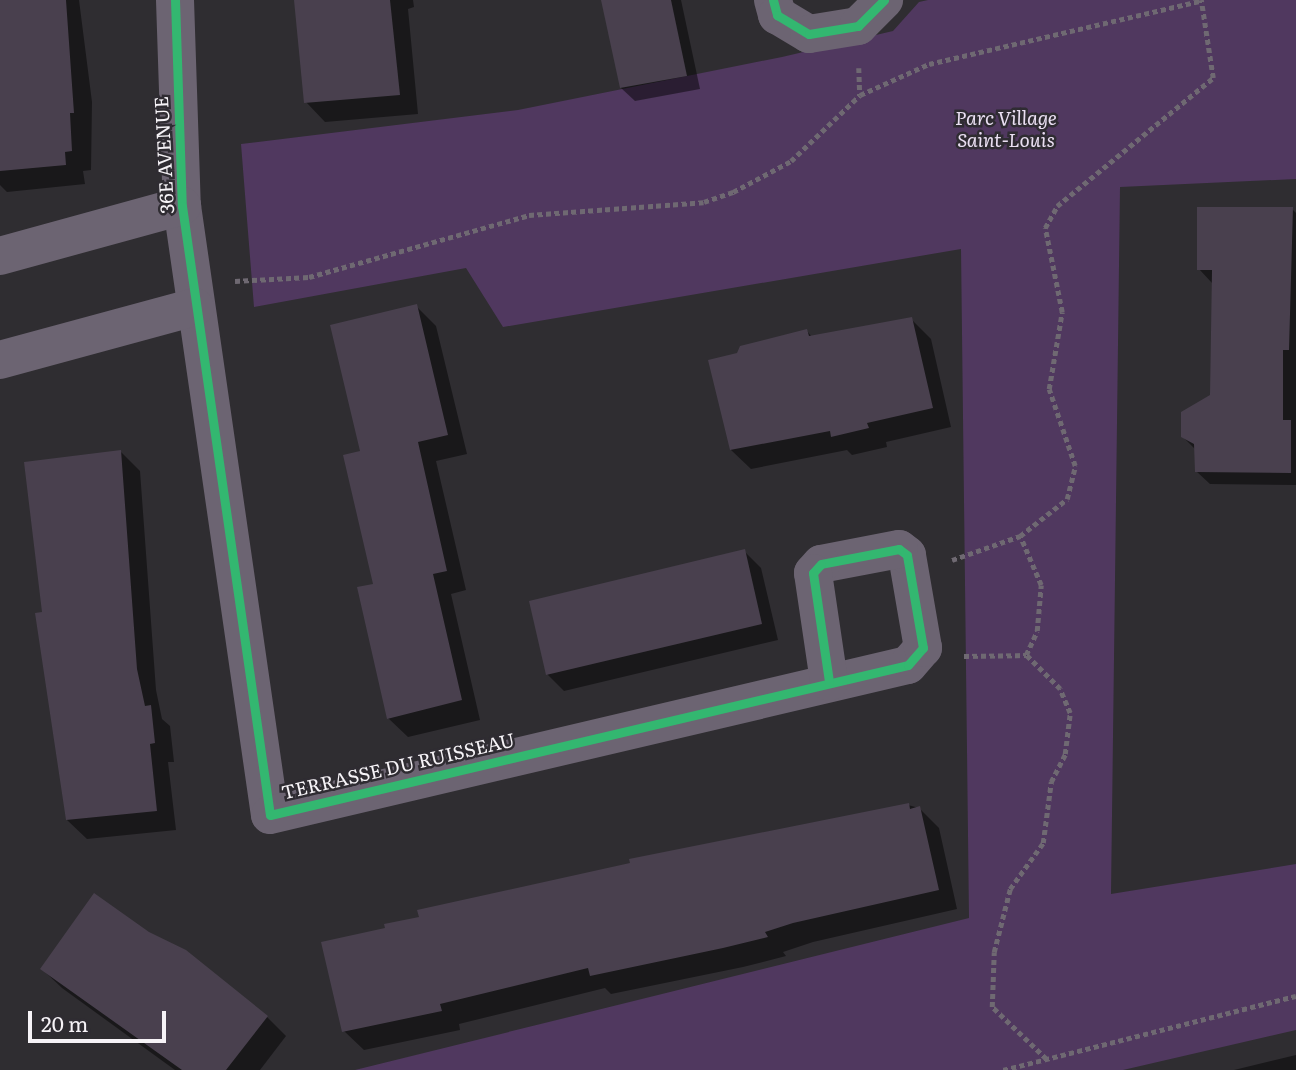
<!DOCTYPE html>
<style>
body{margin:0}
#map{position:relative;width:1296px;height:1070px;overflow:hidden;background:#2f2d31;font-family:Literata,serif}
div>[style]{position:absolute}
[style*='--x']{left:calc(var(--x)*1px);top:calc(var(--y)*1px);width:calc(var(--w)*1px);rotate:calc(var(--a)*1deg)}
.green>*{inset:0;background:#50385f}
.shadow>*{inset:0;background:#0007}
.building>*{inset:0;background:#49404e}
.path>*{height:4.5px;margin-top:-2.25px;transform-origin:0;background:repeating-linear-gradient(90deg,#6f6972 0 5px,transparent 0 8.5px)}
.minor>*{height:38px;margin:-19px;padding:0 19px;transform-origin:19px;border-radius:19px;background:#6c6472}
.cycleway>*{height:9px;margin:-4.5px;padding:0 4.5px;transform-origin:4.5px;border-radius:4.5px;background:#33b770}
span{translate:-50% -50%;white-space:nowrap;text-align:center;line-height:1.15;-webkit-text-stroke:5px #2f2c32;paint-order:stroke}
.park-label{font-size:19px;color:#eadff2;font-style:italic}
.street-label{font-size:19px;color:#f6f3f7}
.scale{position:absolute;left:28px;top:1011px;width:138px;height:32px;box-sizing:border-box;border:4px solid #f6f3f7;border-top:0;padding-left:9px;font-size:21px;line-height:24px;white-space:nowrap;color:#f6f3f7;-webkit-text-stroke:5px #2f2c32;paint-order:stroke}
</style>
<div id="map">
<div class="green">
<div style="clip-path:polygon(928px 0,1296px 0,1296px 179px,1120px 187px,1111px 894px,1296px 864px,1296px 1030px,1123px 1070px,355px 1070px,969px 918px,961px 249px,503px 327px,466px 268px,254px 307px,241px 144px,518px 110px,782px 57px,893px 31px,919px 2px)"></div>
</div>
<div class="shadow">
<div style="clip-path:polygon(0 0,79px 0,92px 102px,91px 170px,83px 171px,85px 184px,7px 192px,0 185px)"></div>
<div style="clip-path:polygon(298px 0,413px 0,414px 7px,408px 9px,418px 114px,325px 122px,306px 102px)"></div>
<div style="clip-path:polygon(602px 0,681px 0,700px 89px,635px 101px,621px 88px)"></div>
<div style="clip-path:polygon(1292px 209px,1296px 213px,1296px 485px,1210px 484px,1196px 471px,1196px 450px,1183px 437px,1212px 396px,1212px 283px,1199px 269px)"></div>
<div style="clip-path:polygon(416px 306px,436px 326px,467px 454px,436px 461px,466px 590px,451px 594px,480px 720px,408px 737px,388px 718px,362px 452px)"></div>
<div style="clip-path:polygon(911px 319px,931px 339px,951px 427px,886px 442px,887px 447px,852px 455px,847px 450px,751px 469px,731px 450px,738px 354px,807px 331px,812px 337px)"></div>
<div style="clip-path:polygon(121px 452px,140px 471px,156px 690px,162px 719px,170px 726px,174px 762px,168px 762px,176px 830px,87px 839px,67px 820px,44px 613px)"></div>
<div style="clip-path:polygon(744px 551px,761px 568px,778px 640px,564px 691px,547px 674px)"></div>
<div style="clip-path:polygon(908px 805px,919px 808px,939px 828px,957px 909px,813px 942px,783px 952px,786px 956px,743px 967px,611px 994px,605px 988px,459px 1024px,460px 1030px,364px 1050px,344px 1031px)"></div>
<div style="clip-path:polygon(42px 969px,267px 1017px,286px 1036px,260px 1070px,175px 1070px,62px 988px)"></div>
<div style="clip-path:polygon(1296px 1055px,1296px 1070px,1234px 1070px)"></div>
</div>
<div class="building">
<div style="clip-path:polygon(0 0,66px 0,74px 113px,70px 113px,72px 151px,65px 152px,66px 165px,0 171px)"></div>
<div style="clip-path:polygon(294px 0,390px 0,400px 95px,304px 103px)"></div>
<div style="clip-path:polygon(601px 0,671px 0,687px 76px,620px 88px)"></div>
<div style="clip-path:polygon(1197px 207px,1293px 207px,1289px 350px,1283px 350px,1283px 420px,1291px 420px,1291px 473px,1195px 472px,1194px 444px,1181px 437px,1181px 412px,1210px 395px,1212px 270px,1197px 270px)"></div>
<div style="clip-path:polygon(417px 304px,448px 435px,418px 442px,447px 571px,433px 574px,462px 700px,387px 719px,357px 587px,373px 584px,343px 455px,360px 451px,330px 325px)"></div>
<div style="clip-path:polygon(912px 317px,933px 408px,867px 423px,869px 428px,831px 437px,830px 431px,730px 450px,708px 360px,737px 353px,740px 346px,807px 329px,809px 336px)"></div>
<div style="clip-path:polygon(121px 450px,137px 669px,145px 706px,151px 705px,155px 743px,150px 744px,157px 811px,66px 820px,35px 613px,42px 612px,24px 462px)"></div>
<div style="clip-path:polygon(745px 549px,762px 624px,546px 675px,529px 601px)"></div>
<div style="clip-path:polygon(909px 803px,910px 809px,920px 806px,939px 890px,793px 923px,765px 932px,768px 937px,723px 948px,590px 976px,588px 968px,440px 1004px,442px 1011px,342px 1032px,321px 942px,385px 928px,384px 924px,419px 917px,417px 910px,630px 863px,629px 859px)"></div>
<div style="clip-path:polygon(94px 893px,149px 932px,186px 950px,268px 1016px,226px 1070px,182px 1070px,40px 969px)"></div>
</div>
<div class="path">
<div style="--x:859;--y:68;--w:27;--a:88"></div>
<div style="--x:235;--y:281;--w:74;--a:-3.1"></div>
<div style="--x:309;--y:277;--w:229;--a:-15.7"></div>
<div style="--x:529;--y:215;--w:175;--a:-4.2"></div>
<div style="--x:704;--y:202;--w:31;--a:-19"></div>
<div style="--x:733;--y:192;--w:66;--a:-28.1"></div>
<div style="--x:791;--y:161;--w:95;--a:-43.7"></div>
<div style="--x:860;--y:95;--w:76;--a:-24.2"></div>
<div style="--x:929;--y:64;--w:281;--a:-13.1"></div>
<div style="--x:952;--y:560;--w:72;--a:-19.4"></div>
<div style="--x:964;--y:656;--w:62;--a:-0.9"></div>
<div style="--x:1046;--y:1059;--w:75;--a:-136.1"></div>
<div style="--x:992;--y:1007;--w:55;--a:-87.9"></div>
<div style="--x:994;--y:952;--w:65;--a:-75.7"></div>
<div style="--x:1010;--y:889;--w:57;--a:-54.3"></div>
<div style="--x:1043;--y:843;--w:62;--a:-82.5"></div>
<div style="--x:1051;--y:782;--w:31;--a:-63"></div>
<div style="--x:1065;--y:754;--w:41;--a:-83"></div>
<div style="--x:1070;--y:713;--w:26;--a:-113"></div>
<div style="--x:1060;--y:689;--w:48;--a:-135"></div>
<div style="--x:1026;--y:655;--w:26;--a:-65"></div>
<div style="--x:1037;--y:631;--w:46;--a:-85"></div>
<div style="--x:1041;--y:585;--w:53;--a:-113.2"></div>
<div style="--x:1020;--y:536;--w:60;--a:-38.2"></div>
<div style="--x:1067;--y:499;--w:34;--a:-76"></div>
<div style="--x:1075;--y:466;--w:81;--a:-108.7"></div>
<div style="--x:1049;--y:389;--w:78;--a:-80.4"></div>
<div style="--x:1062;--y:312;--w:86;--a:-101.4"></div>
<div style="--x:1045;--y:228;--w:25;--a:-61"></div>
<div style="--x:1057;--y:206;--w:202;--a:-39.4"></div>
<div style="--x:1213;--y:78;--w:79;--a:-98.7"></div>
<div style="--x:1003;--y:1070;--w:302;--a:-14.2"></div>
</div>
<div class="minor">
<div style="--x:175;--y:0;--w:206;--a:88.1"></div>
<div style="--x:182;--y:206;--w:615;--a:81.78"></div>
<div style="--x:270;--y:815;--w:655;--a:-13.23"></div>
<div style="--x:908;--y:665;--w:23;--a:-49"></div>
<div style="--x:923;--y:648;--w:94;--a:-99.8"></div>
<div style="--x:907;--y:555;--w:10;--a:-143"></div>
<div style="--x:899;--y:549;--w:79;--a:169.1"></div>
<div style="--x:821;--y:564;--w:12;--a:132"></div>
<div style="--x:813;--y:573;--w:110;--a:81.6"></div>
<div style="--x:773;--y:0;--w:16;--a:75"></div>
<div style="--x:777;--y:15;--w:37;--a:31"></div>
<div style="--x:809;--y:34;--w:50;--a:-9.3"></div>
<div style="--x:858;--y:26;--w:37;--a:-45"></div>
<div style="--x:0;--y:256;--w:189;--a:-15.4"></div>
<div style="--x:0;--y:360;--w:202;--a:-15.2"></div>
</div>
<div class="cycleway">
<div style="--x:175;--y:0;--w:206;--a:88.1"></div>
<div style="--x:182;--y:206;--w:615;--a:81.78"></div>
<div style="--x:270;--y:815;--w:655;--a:-13.23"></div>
<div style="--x:908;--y:665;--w:23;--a:-49"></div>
<div style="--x:923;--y:648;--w:94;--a:-99.8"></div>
<div style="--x:907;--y:555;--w:10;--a:-143"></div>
<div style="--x:899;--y:549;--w:79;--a:169.1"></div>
<div style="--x:821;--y:564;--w:12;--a:132"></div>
<div style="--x:813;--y:573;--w:110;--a:81.6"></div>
<div style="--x:773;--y:0;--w:16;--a:75"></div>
<div style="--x:777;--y:15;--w:37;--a:31"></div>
<div style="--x:809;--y:34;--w:50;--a:-9.3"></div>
<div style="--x:858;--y:26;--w:37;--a:-45"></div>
</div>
<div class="park-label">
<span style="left:1006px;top:129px">Parc Village<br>Saint-Louis</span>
</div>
<div class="street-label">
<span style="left:164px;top:155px;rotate:-93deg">36E AVENUE</span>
<span style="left:398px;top:766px;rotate:-13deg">TERRASSE DU RUISSEAU</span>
</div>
<div class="scale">20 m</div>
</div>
